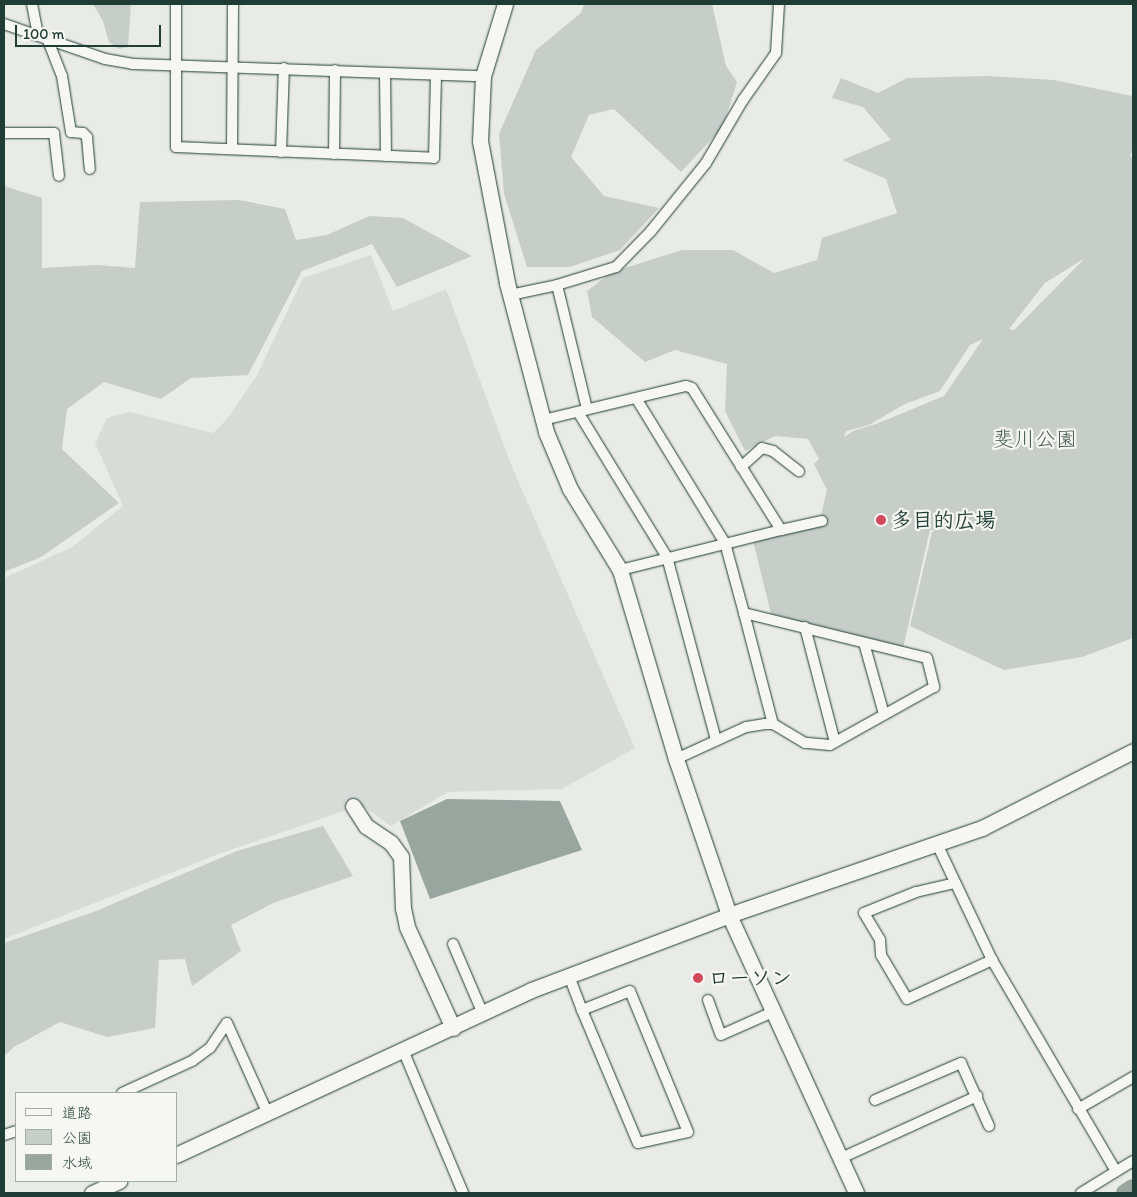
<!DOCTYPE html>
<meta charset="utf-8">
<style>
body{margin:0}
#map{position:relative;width:1137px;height:1197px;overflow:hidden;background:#e9ebe7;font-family:Itim,"Klee One",sans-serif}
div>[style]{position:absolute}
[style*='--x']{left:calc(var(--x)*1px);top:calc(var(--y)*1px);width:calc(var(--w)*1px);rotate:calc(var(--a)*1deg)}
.built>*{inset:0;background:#d8dcd8}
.green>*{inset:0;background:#c7cec9}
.water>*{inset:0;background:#99a6a0}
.river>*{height:18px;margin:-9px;padding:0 9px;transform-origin:9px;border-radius:9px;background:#99a6a0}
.roads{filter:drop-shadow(0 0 1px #1f3d34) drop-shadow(0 0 1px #1f3d34)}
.street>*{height:10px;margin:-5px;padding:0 5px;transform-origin:5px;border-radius:5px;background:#f6f6f2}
.secondary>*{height:15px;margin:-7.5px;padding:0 7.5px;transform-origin:7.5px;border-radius:7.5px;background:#f6f6f2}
.dots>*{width:14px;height:14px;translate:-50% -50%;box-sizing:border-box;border:2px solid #f6f6f2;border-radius:50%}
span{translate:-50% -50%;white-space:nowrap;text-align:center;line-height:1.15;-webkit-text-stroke:4.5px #f6f6f2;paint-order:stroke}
.park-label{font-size:21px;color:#415a52}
.poi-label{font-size:21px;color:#1f3d34;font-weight:700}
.left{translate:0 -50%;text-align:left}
.frame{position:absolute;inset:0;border:5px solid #1f3d34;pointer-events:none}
.legend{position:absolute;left:15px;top:1092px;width:162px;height:90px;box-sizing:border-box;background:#f6f6f2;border:1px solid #a0aca6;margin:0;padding:6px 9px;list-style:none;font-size:15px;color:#1f3d34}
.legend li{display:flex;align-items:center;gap:10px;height:25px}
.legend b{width:25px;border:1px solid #a0aca6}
.scale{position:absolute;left:15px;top:25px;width:146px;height:22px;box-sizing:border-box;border:2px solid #1f3d34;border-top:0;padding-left:6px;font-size:15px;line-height:18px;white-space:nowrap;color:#1f3d34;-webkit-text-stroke:4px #f6f6f2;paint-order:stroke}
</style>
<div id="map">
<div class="built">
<div style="clip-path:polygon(371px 255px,393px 311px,446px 289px,512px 467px,635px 748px,562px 789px,448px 792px,391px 826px,361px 805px,216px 855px,4px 939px,4px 578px,72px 547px,123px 506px,95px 443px,107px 418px,130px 412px,213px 433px,227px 419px,257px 375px,303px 278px)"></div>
</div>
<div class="green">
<div style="clip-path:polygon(93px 4px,131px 4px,128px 47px,119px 49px,109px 42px,103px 21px)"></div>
<div style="clip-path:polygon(584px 4px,712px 4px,726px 66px,737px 82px,723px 127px,681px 172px,614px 109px,589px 115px,571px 157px,604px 196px,659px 208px,620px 250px,570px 267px,527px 267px,504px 194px,499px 134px,536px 50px,581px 13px)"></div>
<div style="clip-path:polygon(evenodd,987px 76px,1054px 80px,1132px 96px,1133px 100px,1133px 148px,1130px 156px,1133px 158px,1133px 638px,1082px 657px,1004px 670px,910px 626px,932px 532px,935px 530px,930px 530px,903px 648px,771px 614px,753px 541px,818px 527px,827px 490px,814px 464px,819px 459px,808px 439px,775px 436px,745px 451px,725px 411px,727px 364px,675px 350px,645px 362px,592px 317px,587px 291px,612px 272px,682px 250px,733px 250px,774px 273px,817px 260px,822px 238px,897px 213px,886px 179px,842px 160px,891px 140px,863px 107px,832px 98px,841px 78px,878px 93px,907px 78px,987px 76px,1085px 258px,1014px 330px,1009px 329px,1045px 283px,1085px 258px,987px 76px,983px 339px,944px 396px,876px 424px,853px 431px,844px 437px,846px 431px,869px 425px,905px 404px,940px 391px,970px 345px,983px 339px)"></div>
<div style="clip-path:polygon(4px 186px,42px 198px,42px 268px,97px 265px,135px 268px,140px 202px,239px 200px,285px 209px,296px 240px,327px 235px,369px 216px,403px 218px,472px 256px,397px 287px,372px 244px,302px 271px,248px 375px,191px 378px,161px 399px,104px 382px,67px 409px,62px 449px,119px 503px,41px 557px,4px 572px)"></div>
<div style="clip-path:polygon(323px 826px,353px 876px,273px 903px,231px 925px,241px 951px,192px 986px,185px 959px,159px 960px,155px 1028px,107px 1037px,60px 1022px,14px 1047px,4px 1056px,4px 943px,96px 911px,237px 851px)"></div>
</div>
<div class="water">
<div style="clip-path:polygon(447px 799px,560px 801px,582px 850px,430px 899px,400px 821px)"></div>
</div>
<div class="river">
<div style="--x:1125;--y:1193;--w:9;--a:-32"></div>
</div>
<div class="roads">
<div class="street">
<div style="--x:32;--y:4;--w:32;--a:79"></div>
<div style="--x:176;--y:4;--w:143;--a:90"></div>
<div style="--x:176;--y:147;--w:258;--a:2.4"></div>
<div style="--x:434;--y:158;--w:83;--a:-88.6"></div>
<div style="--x:4;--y:24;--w:107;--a:19.1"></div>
<div style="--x:105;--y:59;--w:27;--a:10"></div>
<div style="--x:132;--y:64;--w:351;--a:2"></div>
<div style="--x:47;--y:38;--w:41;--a:68.5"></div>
<div style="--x:62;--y:76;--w:57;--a:80.9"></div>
<div style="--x:71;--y:132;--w:12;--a:5"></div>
<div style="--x:83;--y:133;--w:6;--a:45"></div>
<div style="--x:87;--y:137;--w:32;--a:85"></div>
<div style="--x:385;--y:73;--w:83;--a:89.3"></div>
<div style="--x:4;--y:133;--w:50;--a:0"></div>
<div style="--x:54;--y:133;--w:43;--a:83.4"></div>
<div style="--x:232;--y:149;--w:145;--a:-89.6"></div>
<div style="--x:281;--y:152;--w:84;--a:-88"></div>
<div style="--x:334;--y:154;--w:84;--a:-89.3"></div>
<div style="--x:557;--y:285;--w:128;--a:76.4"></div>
<div style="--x:510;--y:295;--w:48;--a:-12"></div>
<div style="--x:557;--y:285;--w:62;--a:-17"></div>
<div style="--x:616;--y:267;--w:50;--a:-45.8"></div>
<div style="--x:651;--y:231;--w:87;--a:-51"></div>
<div style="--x:706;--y:163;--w:73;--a:-59.6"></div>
<div style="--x:743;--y:100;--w:57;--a:-54.9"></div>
<div style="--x:776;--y:53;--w:49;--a:-86.5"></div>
<div style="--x:636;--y:398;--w:170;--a:58.5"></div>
<div style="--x:725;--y:543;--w:73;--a:74.8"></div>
<div style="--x:744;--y:613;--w:188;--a:13.8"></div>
<div style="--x:927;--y:658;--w:30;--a:76"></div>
<div style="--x:934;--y:687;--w:119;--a:150.9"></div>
<div style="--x:830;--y:745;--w:25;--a:-175"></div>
<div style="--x:805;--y:743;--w:37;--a:-149"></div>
<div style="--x:773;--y:724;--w:8;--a:180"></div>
<div style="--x:765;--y:724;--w:19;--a:171"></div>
<div style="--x:746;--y:727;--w:77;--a:155.4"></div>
<div style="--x:578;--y:412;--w:170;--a:58.5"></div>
<div style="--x:667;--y:557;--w:189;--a:75"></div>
<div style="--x:543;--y:420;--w:147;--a:-13.4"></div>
<div style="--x:686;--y:386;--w:6;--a:18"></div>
<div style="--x:692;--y:388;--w:168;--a:57.9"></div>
<div style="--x:781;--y:530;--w:166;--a:166"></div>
<div style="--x:741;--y:467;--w:28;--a:-42"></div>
<div style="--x:762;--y:448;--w:11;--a:15"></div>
<div style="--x:773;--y:451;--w:33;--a:38"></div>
<div style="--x:781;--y:530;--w:42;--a:-12.4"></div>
<div style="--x:744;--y:613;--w:115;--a:75.4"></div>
<div style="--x:805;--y:627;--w:119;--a:75.4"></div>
<div style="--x:864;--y:643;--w:74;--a:74.3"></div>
<div style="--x:937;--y:844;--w:128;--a:64.6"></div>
<div style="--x:992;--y:960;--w:245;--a:59.6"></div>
<div style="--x:955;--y:883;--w:40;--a:167"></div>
<div style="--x:916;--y:892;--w:56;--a:158"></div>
<div style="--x:864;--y:913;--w:31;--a:59"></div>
<div style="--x:880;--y:940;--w:15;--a:86"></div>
<div style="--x:881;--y:955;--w:51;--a:59.4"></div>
<div style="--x:907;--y:999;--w:94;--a:-24.6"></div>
<div style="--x:453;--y:944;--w:76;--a:66.8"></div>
<div style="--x:569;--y:976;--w:36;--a:69"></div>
<div style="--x:582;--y:1010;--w:144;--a:67.2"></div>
<div style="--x:638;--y:1143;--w:51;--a:-12.4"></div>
<div style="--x:688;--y:1132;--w:152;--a:-112.4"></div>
<div style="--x:630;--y:991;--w:52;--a:158.4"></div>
<div style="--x:708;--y:1000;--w:37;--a:70"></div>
<div style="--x:721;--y:1035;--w:57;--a:-23.9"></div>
<div style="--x:403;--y:1050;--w:155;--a:67.2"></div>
<div style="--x:122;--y:1093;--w:77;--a:-24.6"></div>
<div style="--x:192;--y:1061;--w:22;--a:-36"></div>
<div style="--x:210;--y:1048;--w:30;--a:-56"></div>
<div style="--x:227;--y:1023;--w:98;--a:65.8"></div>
<div style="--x:875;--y:1100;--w:94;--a:-23.3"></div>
<div style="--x:961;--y:1063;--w:69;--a:66"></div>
<div style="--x:1078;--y:1109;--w:64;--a:-30.2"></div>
<div style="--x:4;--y:1135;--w:13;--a:-18"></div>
<div style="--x:839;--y:1159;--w:152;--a:-24.5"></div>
<div style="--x:1081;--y:1193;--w:61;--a:-31.6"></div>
</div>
<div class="secondary">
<div style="--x:505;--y:4;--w:75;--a:107"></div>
<div style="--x:483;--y:76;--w:65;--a:92.6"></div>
<div style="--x:480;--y:141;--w:145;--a:79.2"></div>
<div style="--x:507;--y:283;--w:154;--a:75.3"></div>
<div style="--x:546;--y:432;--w:62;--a:67.2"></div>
<div style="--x:570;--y:489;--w:95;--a:58.3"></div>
<div style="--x:620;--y:570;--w:197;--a:73.5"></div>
<div style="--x:676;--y:759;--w:165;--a:71.2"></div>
<div style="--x:729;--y:915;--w:306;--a:65.4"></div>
<div style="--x:353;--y:806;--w:24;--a:57"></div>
<div style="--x:366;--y:826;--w:30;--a:34"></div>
<div style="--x:391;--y:843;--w:17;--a:54"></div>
<div style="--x:401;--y:857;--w:51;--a:87.8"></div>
<div style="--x:403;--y:908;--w:19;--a:78"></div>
<div style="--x:407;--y:927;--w:111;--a:65.5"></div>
<div style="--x:176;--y:1155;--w:391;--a:-24.9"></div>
<div style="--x:531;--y:990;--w:212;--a:-20.7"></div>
<div style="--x:729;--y:915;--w:268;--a:-19"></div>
<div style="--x:982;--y:828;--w:169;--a:-27"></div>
<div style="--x:92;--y:1193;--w:30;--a:-24"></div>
</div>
</div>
<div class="dots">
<div style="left:881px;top:520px;background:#d1495b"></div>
<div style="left:698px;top:978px;background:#d1495b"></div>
</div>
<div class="park-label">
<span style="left:1035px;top:439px">斐川公園</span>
</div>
<div class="poi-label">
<span class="left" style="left:891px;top:520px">多目的広場</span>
<span class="left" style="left:708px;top:978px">ローソン</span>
</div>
<div class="frame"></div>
<ul class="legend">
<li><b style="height:6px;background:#f6f6f2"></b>道路</li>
<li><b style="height:14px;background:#c7cec9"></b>公園</li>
<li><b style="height:14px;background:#99a6a0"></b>水域</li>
</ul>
<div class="scale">100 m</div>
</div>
